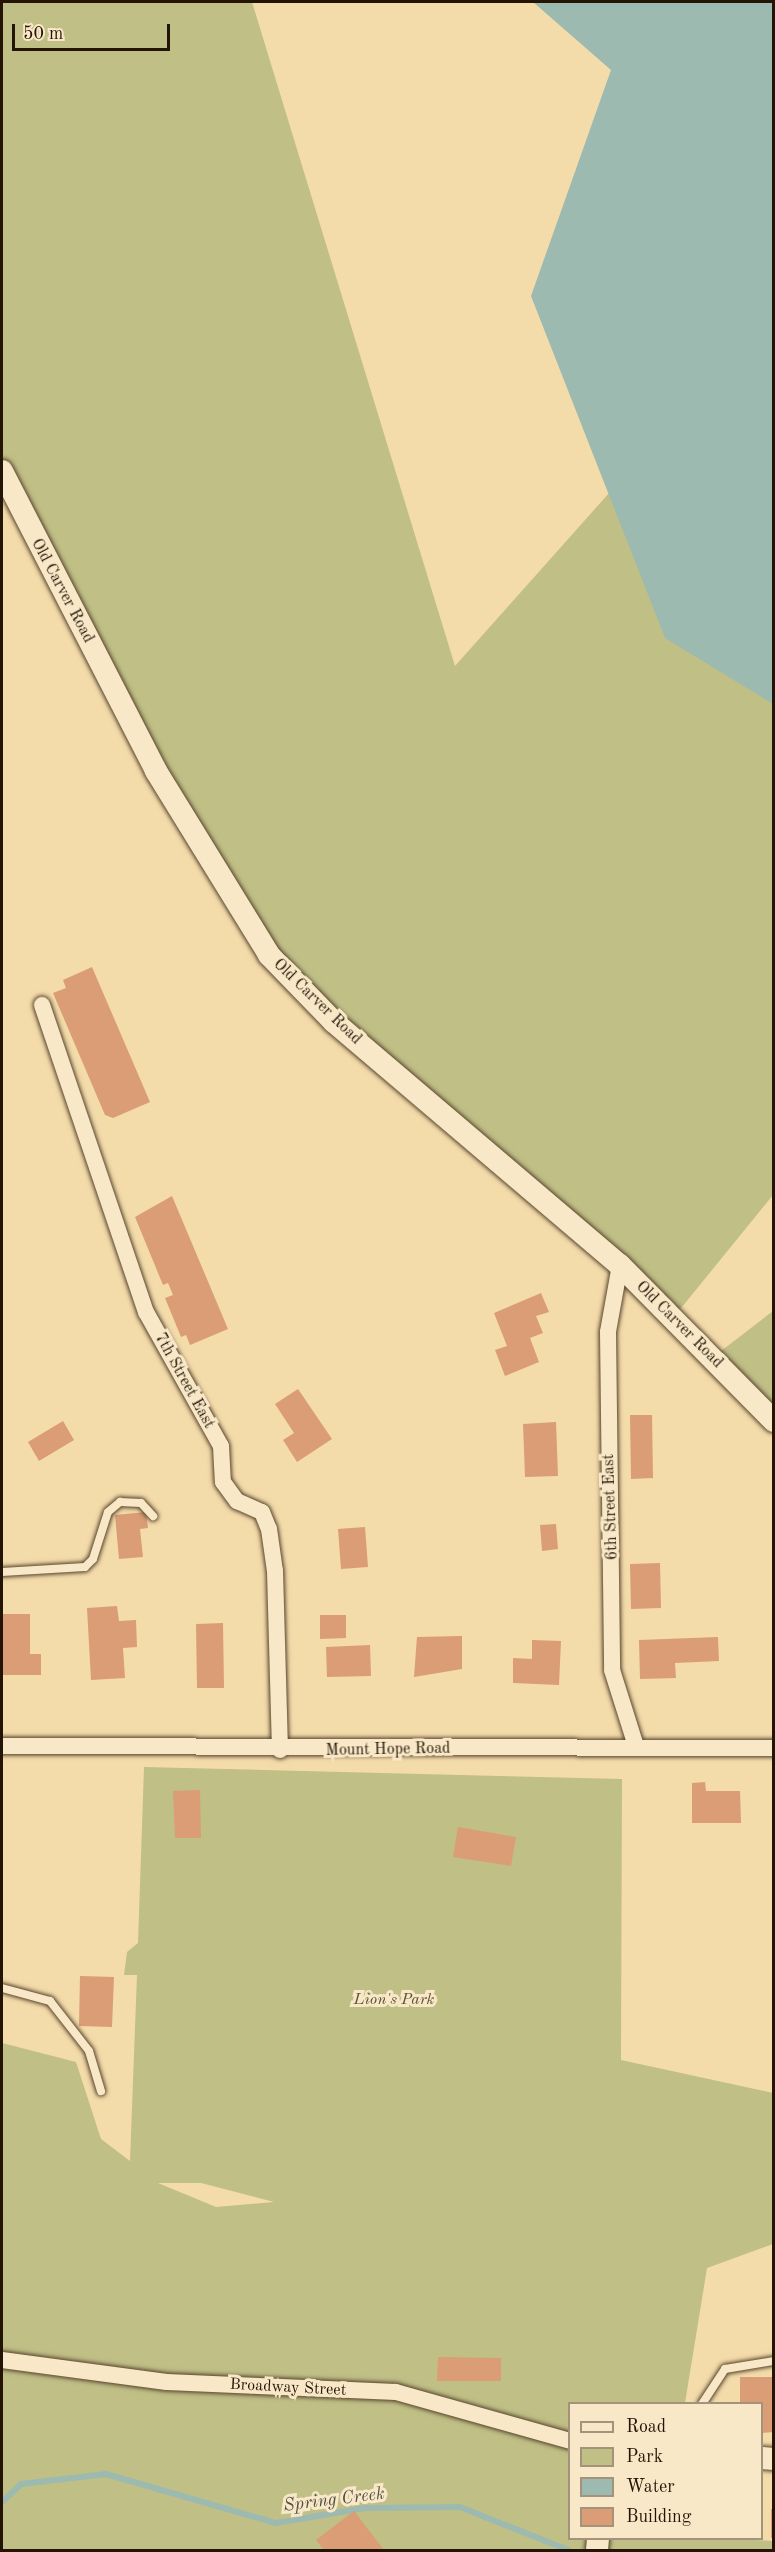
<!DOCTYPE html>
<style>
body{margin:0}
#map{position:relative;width:775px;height:2552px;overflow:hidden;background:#f4dbaa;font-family:"Old Standard TT",serif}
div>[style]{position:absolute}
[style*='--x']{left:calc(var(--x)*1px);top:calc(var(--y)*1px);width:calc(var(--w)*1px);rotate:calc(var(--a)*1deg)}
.green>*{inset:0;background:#c0bf86}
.water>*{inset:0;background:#9cbaaf}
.stream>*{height:6px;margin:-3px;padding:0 3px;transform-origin:3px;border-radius:3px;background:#9cbaaf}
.building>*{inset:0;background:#da9d76}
.roads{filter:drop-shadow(0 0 2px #58462e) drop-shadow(0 0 2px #58462e)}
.lane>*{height:8px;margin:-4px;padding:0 4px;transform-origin:4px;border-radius:4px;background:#f8e8c8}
.street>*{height:16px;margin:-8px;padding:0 8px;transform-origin:8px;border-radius:8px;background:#f8e8c8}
.secondary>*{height:22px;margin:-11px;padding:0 11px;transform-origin:11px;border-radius:11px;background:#f8e8c8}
span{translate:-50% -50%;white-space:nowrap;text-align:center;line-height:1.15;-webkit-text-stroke:6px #f8e8c8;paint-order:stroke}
.street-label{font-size:16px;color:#241405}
.park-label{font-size:16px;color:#5b5032;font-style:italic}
.water-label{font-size:18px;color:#4e4e40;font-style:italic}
.frame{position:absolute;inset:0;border:3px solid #241405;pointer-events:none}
.legend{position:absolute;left:568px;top:2402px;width:195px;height:138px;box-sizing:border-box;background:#f8e8c8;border:2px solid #a3937a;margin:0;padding:8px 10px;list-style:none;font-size:18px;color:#241405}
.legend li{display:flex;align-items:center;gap:12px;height:30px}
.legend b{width:30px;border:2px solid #a3937a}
.scale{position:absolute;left:12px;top:24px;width:158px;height:27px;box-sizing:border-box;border:3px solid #241405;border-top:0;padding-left:8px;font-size:18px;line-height:21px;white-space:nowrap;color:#241405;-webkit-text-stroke:4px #f8e8c8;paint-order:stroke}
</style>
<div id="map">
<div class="green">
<div style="clip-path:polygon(2px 2px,252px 2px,455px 666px,773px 309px,773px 1195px,673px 1318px,269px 955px,2px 463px)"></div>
<div style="clip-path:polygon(773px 1311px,773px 1421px,712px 1358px)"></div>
<div style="clip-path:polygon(evenodd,144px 1767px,622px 1779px,621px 2060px,773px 2093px,773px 2244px,707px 2268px,685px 2403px,570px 2404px,570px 2538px,740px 2539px,773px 2541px,773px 2550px,2px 2550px,2px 2043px,76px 2062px,101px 2139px,130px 2161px,137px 1975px,124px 1975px,127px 1952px,138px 1943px,144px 1767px,201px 2183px,274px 2202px,216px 2207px,158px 2183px,201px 2183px)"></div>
</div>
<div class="water">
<div style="clip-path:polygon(533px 2px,773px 2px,773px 704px,665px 638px,531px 296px,611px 70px)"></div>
</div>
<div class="stream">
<div style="--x:2;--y:2502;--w:26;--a:-43"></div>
<div style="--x:21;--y:2484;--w:86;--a:-6.7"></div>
<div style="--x:106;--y:2474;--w:177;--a:16.1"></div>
<div style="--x:276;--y:2523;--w:90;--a:-9.6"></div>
<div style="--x:365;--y:2508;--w:95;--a:-0.6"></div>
<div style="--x:460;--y:2507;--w:116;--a:21.7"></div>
</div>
<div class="building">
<div style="clip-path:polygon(92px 967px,150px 1102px,113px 1118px,105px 1115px,53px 993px,66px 988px,63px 980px)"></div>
<div style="clip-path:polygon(172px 1196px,228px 1329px,190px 1345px,186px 1335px,181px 1337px,165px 1298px,173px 1295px,168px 1283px,163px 1285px,135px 1217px)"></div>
<div style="clip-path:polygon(541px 1293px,549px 1312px,536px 1316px,543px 1333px,530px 1338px,539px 1362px,505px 1376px,495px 1350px,507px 1346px,494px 1313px)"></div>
<div style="clip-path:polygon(298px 1389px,332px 1439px,297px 1462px,283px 1440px,294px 1433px,275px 1404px)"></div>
<div style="clip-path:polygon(630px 1415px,652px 1415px,653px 1478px,631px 1479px)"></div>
<div style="clip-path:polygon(63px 1421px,74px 1440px,39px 1461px,28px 1442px)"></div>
<div style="clip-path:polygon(556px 1422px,558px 1476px,525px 1477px,523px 1424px)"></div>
<div style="clip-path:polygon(146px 1512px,148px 1528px,140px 1529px,143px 1557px,119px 1559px,115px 1515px)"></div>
<div style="clip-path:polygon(556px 1524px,558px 1549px,542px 1551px,540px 1525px)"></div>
<div style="clip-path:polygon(365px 1527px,368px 1567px,341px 1569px,338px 1529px)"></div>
<div style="clip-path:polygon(660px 1563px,661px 1608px,631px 1609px,630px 1564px)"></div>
<div style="clip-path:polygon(117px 1606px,119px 1621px,136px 1620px,137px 1647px,123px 1648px,125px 1678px,91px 1680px,87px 1608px)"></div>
<div style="clip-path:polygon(2px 1614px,30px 1614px,30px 1654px,41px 1654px,41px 1675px,2px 1675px)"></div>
<div style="clip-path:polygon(320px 1615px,346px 1615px,346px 1638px,320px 1639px)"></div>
<div style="clip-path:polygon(223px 1623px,224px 1688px,197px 1688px,196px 1624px)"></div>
<div style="clip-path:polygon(462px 1636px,462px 1669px,414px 1677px,417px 1637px)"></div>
<div style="clip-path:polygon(718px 1637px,719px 1661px,675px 1663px,676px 1678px,640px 1679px,639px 1640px)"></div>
<div style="clip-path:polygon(532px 1640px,561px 1641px,559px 1685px,513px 1683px,513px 1658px,532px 1659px)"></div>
<div style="clip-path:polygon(370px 1645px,371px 1676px,327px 1677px,326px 1647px)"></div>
<div style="clip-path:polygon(705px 1782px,706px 1791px,740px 1791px,741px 1823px,692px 1823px,692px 1783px)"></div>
<div style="clip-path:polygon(200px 1790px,201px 1838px,175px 1838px,173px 1791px)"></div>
<div style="clip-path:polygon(458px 1827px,516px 1837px,511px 1866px,453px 1857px)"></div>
<div style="clip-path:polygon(80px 1976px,114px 1977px,112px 2027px,79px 2026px)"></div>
<div style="clip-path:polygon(438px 2357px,501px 2358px,501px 2381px,437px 2381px)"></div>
<div style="clip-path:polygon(740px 2377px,774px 2377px,774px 2432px,762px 2433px,762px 2404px,740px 2404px)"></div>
<div style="clip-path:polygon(771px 2509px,774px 2509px,774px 2538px,771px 2538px)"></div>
<div style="clip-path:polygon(354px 2511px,384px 2550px,324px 2550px,316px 2540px)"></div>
</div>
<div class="roads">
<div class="lane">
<div style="--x:2;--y:1572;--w:83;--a:-3.4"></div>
<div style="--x:85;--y:1567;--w:11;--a:-45"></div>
<div style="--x:93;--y:1559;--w:49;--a:-72.3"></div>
<div style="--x:108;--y:1512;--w:16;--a:-40"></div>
<div style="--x:120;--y:1502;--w:21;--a:3"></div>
<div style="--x:141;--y:1503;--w:18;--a:47"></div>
<div style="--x:2;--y:1988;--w:50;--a:15.2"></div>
<div style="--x:50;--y:2001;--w:63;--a:52"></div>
<div style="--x:89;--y:2051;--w:42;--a:73.3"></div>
<div style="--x:702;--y:2404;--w:42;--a:-56.7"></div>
<div style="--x:725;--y:2369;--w:50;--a:-9.3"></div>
</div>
<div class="street">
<div style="--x:42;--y:1005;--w:324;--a:71.3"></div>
<div style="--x:146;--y:1312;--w:154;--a:60.8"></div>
<div style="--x:221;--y:1446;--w:36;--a:87"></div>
<div style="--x:223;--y:1482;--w:24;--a:54"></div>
<div style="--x:237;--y:1501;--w:27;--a:24"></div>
<div style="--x:262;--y:1512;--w:18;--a:68"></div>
<div style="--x:269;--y:1529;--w:42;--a:81.9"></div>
<div style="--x:275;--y:1571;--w:179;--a:88.4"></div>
<div style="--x:620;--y:1265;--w:68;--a:100.2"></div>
<div style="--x:608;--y:1332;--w:338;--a:89.3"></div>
<div style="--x:612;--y:1670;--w:80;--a:72.5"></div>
<div style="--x:2;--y:1746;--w:772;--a:0.15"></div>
<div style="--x:2;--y:2360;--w:166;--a:7.6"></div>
<div style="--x:167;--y:2382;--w:229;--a:2.5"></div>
<div style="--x:396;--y:2392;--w:181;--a:15.7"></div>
</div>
<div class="secondary">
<div style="--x:2;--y:471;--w:337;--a:62.8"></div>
<div style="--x:156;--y:771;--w:216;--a:58.4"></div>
<div style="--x:269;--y:955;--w:93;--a:45.9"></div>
<div style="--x:334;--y:1022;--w:375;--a:40.4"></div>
<div style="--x:620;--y:1265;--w:219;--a:45.4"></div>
<div style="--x:762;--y:2458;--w:12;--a:5"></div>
<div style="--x:597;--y:2550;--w:12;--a:-85"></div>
</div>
</div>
<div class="street-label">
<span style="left:62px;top:591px;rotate:62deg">Old Carver Road</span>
<span style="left:317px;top:1002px;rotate:44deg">Old Carver Road</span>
<span style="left:679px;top:1325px;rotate:45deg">Old Carver Road</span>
<span style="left:184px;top:1381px;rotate:61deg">7th Street East</span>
<span style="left:611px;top:1507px;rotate:-92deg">6th Street East</span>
<span style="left:388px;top:1750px;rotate:-1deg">Mount Hope Road</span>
<span style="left:288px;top:2388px;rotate:3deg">Broadway Street</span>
</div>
<div class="park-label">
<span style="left:394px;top:2000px">Lion's Park</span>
</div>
<div class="water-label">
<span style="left:334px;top:2500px;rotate:-7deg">Spring Creek</span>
</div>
<div class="frame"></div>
<ul class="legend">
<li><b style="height:8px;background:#f8e8c8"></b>Road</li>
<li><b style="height:16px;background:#c0bf86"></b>Park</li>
<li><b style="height:16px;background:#9cbaaf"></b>Water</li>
<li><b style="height:16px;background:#da9d76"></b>Building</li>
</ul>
<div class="scale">50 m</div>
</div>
